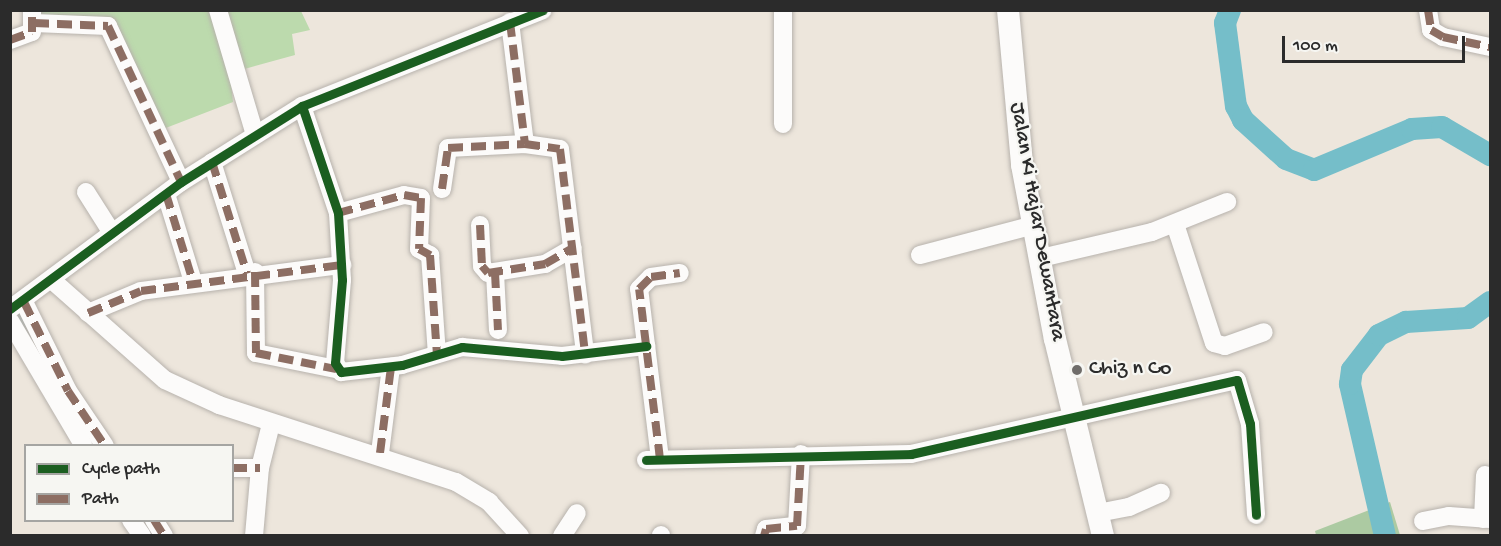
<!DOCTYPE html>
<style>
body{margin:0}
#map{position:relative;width:1501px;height:546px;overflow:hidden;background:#ede6dc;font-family:"Gochi Hand",sans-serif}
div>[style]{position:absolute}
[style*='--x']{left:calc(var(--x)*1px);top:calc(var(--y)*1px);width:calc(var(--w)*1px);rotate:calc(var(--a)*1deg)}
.green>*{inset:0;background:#bcdaad}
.forest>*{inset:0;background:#accaa2}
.canal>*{height:14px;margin:-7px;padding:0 7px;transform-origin:7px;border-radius:7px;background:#75bec9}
.river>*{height:22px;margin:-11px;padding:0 11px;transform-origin:11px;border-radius:11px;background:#75bec9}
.roads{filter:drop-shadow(0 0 2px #b7b2ac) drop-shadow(0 0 2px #b7b2ac)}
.minor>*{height:18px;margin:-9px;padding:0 9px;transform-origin:9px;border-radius:9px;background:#fcfbfa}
.major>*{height:22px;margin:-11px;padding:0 11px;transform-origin:11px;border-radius:11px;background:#fcfbfa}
.quiet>*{height:8px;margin-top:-4px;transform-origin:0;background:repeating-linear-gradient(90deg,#8d6e63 0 15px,transparent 0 23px)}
.cycleway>*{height:9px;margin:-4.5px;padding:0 4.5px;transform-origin:4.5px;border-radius:4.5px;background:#1b5e20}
.dots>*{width:16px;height:16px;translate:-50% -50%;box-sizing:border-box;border:3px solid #f6f6f2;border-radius:50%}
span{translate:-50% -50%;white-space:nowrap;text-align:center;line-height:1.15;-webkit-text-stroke:4.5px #f6f6f2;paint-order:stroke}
.street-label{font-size:22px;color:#2b2b2b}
.poi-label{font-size:22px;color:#2b2b2b}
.left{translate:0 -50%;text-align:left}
.frame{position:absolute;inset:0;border:12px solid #2b2b2b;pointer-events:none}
.legend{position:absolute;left:24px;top:444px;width:210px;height:78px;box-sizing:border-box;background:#f6f6f2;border:2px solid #a5a5a2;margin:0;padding:8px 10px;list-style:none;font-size:18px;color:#2b2b2b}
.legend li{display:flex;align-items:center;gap:12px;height:30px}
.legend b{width:30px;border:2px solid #a5a5a2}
.scale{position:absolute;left:1282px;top:36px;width:183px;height:27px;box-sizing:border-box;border:3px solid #2b2b2b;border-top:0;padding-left:8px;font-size:18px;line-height:21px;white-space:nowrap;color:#2b2b2b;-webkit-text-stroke:4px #f6f6f2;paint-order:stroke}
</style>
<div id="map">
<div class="green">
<div style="clip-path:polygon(38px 11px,301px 11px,310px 30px,292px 34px,295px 55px,230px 73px,233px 102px,158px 131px,118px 26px,42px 32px)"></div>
</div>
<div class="forest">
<div style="clip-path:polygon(1390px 502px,1400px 535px,1316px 535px,1315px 531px)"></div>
</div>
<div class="canal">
<div style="--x:10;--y:302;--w:52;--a:58.5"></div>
</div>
<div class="river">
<div style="--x:1230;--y:10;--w:14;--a:111"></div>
<div style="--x:1225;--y:23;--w:84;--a:82.5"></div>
<div style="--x:1236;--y:106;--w:16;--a:63"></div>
<div style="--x:1243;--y:120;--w:58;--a:42.2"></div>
<div style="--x:1286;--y:159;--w:30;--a:21"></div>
<div style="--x:1314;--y:170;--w:106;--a:-22.7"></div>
<div style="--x:1412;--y:129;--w:30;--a:-4"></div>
<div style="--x:1442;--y:127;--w:56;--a:30.3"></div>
<div style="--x:1385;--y:536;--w:156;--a:-103"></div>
<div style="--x:1350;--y:384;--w:14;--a:-82"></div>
<div style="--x:1352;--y:370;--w:44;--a:-52.4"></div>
<div style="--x:1379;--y:335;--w:30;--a:-26"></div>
<div style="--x:1406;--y:322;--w:62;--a:-3.7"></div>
<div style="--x:1468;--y:318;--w:27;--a:-36"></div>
</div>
<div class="roads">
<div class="minor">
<div style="--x:218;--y:10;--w:130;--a:73.5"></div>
<div style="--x:783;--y:10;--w:114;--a:90"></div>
<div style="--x:1428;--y:10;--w:20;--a:81"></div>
<div style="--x:1431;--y:30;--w:14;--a:30"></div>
<div style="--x:1443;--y:37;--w:48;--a:12"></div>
<div style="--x:510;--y:22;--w:123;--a:83"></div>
<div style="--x:34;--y:23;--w:74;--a:2.3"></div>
<div style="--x:108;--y:26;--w:172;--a:64.9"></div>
<div style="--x:10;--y:40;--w:23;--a:-20"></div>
<div style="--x:32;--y:32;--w:22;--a:-90"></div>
<div style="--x:302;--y:106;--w:113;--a:71.4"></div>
<div style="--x:338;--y:213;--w:67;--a:86.6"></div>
<div style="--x:342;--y:280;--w:83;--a:94.8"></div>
<div style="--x:335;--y:363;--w:11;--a:56"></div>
<div style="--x:341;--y:372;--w:61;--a:-6.5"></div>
<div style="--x:402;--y:365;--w:63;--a:-16.7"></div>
<div style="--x:462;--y:347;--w:100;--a:5.1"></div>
<div style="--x:562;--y:356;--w:85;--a:-6.8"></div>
<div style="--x:212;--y:162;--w:117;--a:72.6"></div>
<div style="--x:442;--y:189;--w:41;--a:-81.7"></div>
<div style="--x:448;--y:148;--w:77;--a:-3"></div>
<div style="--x:525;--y:144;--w:35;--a:8"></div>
<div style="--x:560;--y:149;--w:207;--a:83"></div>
<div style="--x:86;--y:192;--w:49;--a:57.6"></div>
<div style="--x:166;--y:194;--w:92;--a:72.9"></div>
<div style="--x:338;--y:213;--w:68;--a:-15.3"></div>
<div style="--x:404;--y:195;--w:17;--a:10"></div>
<div style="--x:421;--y:198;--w:51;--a:92.2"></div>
<div style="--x:419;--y:249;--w:13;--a:29"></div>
<div style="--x:430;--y:255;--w:99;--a:86"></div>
<div style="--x:1175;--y:224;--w:125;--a:71.9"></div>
<div style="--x:1214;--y:343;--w:11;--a:15"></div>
<div style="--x:1225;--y:346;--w:41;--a:-19.7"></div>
<div style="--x:480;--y:225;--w:41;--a:87.2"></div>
<div style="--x:482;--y:266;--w:9;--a:49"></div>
<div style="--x:488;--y:273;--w:58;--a:-9"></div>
<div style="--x:545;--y:264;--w:32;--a:-30"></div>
<div style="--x:920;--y:255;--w:118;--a:-14.7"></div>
<div style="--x:1041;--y:258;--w:114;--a:-13.2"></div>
<div style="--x:1152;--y:232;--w:81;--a:-21.8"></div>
<div style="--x:255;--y:272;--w:81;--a:89.3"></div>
<div style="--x:256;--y:353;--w:82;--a:11.3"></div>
<div style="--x:495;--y:273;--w:57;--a:87"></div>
<div style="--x:53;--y:281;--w:149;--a:41.5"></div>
<div style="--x:165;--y:380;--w:60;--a:24.8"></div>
<div style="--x:219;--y:405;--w:249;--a:18"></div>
<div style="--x:456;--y:482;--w:39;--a:31"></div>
<div style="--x:489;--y:502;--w:46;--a:47.6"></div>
<div style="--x:24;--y:302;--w:99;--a:63.7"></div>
<div style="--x:68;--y:391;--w:66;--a:56.1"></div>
<div style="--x:10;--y:309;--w:213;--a:-36.6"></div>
<div style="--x:181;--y:182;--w:143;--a:-32.1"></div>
<div style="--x:302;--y:106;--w:259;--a:-21.7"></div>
<div style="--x:88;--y:313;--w:57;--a:-22.5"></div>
<div style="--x:141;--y:291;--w:203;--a:-7.4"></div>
<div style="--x:10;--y:321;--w:145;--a:59.4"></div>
<div style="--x:380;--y:453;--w:87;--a:-82.7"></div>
<div style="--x:660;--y:459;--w:171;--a:-97"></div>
<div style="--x:639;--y:289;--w:17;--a:-45"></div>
<div style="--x:651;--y:277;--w:29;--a:-8"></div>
<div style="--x:646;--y:460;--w:265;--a:-1.3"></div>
<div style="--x:911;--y:454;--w:334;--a:-12.8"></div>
<div style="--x:1237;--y:380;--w:46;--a:73.5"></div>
<div style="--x:1250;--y:424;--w:91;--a:86.2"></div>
<div style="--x:232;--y:468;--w:28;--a:0"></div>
<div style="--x:1098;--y:513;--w:32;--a:-11"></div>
<div style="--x:1129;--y:507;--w:35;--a:-24"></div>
<div style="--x:1483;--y:519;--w:44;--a:-87.4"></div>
<div style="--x:131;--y:520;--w:19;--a:55"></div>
<div style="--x:154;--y:520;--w:19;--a:58"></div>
<div style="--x:1423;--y:521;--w:26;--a:-11"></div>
<div style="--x:1449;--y:516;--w:41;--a:4.2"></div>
<div style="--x:254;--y:536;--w:68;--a:-85"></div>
<div style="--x:260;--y:468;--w:45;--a:-76"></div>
<div style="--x:562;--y:536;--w:27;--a:-57"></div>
<div style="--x:661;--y:536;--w:1;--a:-90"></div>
<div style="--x:764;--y:536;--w:7;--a:-74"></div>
<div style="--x:766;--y:529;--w:31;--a:-6"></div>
<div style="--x:797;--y:526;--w:72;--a:-86.8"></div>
</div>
<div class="major">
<div style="--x:1008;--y:10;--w:156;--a:84.8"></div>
<div style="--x:1022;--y:165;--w:177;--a:79.3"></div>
<div style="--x:1055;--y:339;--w:203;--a:76.3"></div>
</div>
</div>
<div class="quiet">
<div style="--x:1428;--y:10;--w:20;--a:81"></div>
<div style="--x:1431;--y:30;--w:14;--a:30"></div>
<div style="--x:1443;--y:37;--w:48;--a:12"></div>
<div style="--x:510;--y:22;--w:123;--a:83"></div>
<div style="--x:34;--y:23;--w:74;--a:2.3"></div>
<div style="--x:108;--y:26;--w:172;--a:64.9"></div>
<div style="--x:10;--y:40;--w:23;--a:-20"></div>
<div style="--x:32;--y:32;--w:22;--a:-90"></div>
<div style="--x:212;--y:162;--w:117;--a:72.6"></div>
<div style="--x:442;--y:189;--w:41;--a:-81.7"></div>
<div style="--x:448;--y:148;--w:77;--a:-3"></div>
<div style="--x:525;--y:144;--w:35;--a:8"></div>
<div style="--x:560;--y:149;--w:207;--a:83"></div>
<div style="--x:166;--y:194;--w:92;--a:72.9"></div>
<div style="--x:338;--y:213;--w:68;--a:-15.3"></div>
<div style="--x:404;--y:195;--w:17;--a:10"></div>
<div style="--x:421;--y:198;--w:51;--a:92.2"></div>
<div style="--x:419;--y:249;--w:13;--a:29"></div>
<div style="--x:430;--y:255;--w:99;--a:86"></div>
<div style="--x:480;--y:225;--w:41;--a:87.2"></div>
<div style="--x:482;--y:266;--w:9;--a:49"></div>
<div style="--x:488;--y:273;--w:58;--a:-9"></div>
<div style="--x:545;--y:264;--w:32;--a:-30"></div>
<div style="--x:255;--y:272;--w:81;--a:89.3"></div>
<div style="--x:256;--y:353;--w:82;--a:11.3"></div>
<div style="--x:495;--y:273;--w:57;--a:87"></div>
<div style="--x:24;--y:302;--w:99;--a:63.7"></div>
<div style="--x:68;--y:391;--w:66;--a:56.1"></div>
<div style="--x:88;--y:313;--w:57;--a:-22.5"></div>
<div style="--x:141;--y:291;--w:203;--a:-7.4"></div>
<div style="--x:380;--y:453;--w:87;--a:-82.7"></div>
<div style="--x:660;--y:459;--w:171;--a:-97"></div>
<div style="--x:639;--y:289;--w:17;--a:-45"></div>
<div style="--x:651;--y:277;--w:29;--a:-8"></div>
<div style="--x:232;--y:468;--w:28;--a:0"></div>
<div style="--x:154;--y:520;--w:19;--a:58"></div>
<div style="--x:764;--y:536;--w:7;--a:-74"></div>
<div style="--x:766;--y:529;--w:31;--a:-6"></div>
<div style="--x:797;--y:526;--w:72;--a:-86.8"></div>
</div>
<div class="cycleway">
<div style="--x:302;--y:106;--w:113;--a:71.4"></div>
<div style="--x:338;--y:213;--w:67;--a:86.6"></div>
<div style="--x:342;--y:280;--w:83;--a:94.8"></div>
<div style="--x:335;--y:363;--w:11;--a:56"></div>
<div style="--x:341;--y:372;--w:61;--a:-6.5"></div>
<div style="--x:402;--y:365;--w:63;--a:-16.7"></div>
<div style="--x:462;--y:347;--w:100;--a:5.1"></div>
<div style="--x:562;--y:356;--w:85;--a:-6.8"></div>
<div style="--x:10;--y:309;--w:213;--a:-36.6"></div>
<div style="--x:181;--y:182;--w:143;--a:-32.1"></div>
<div style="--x:302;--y:106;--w:259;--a:-21.7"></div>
<div style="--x:646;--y:460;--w:265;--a:-1.3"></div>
<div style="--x:911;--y:454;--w:334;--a:-12.8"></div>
<div style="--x:1237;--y:380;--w:46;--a:73.5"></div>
<div style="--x:1250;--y:424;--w:91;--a:86.2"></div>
</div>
<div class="dots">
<div style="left:1077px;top:370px;background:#6f6c69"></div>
</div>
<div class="street-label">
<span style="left:1036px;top:222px;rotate:80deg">Jalan Ki Hajar Dewantara</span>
</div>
<div class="poi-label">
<span class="left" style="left:1089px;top:370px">Chiz n Co</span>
</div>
<div class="frame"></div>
<ul class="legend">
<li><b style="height:8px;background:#1b5e20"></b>Cycle path</li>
<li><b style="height:8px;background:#8d6e63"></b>Path</li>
</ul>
<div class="scale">100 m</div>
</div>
